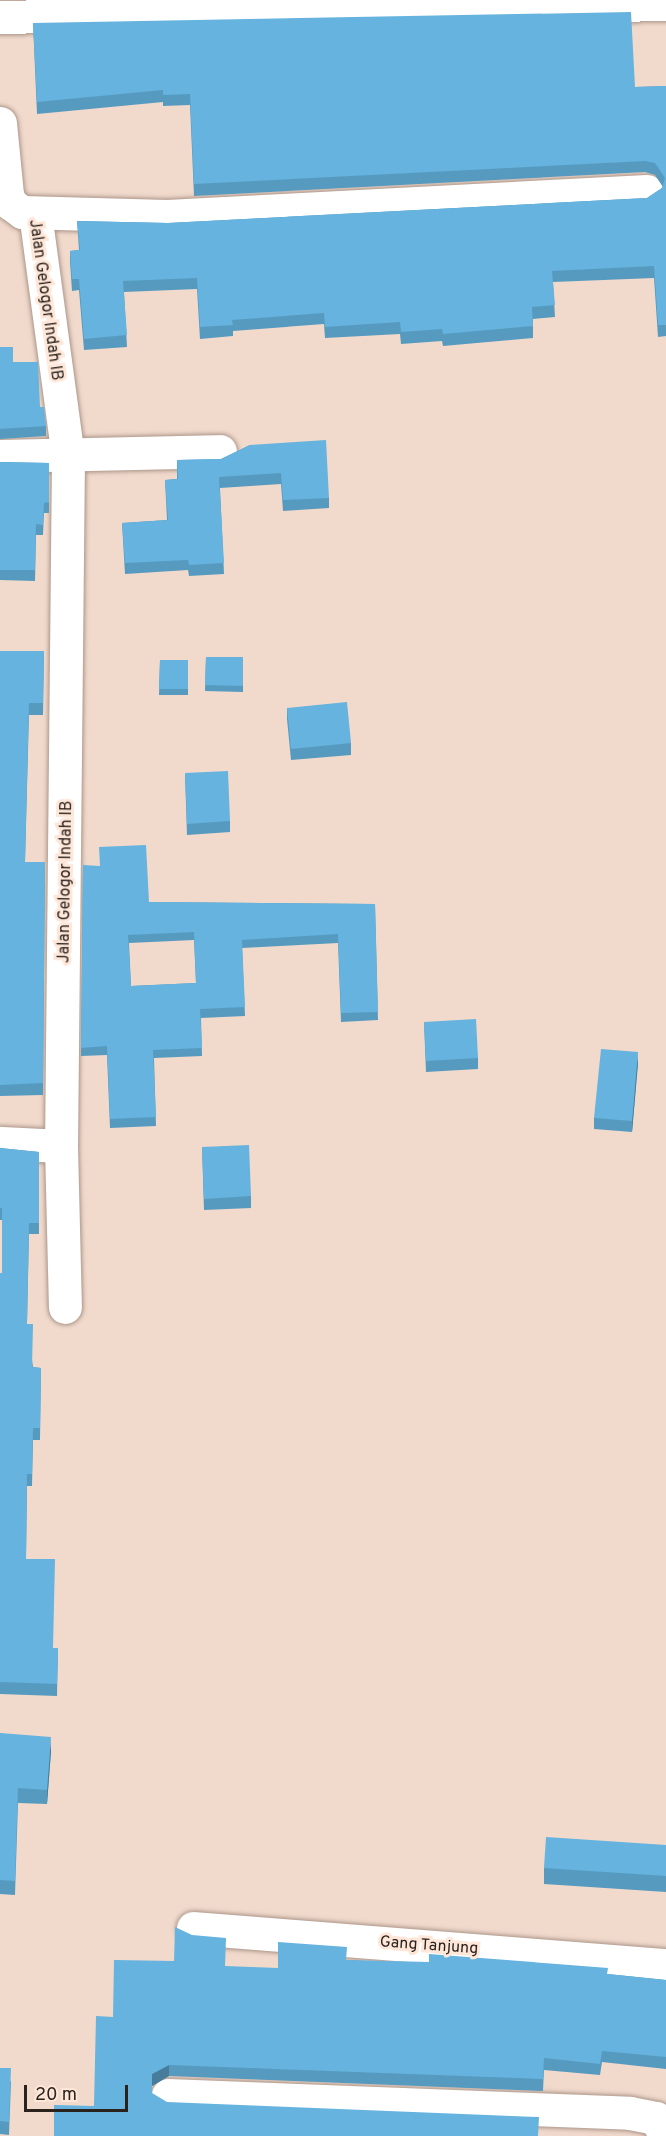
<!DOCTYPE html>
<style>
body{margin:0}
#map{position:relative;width:666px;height:2136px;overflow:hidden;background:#f1dacc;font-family:Overpass,sans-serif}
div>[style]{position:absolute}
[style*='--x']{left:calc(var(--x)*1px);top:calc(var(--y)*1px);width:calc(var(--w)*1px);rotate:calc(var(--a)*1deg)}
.roads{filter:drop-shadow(0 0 2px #ac968a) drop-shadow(0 0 2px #ac968a)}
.minor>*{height:33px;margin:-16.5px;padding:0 16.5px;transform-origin:16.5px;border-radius:16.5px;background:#fff}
.wall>*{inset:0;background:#579abf}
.shaded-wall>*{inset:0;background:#477d9b}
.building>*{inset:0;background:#65b3de}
span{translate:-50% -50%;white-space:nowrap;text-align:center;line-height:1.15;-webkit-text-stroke:6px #fee7d9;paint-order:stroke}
.street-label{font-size:16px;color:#2a221d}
.scale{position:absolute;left:24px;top:2085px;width:104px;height:27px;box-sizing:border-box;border:3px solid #2a221d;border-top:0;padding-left:8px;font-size:18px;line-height:21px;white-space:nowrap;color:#2a221d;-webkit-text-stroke:4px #fee7d9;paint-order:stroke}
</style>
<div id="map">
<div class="roads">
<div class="minor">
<div style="--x:0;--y:17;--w:666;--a:-1.12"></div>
<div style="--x:0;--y:123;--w:72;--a:84.4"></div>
<div style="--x:7;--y:195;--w:10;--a:66"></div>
<div style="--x:11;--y:204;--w:14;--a:36"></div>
<div style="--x:22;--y:212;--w:145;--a:1.6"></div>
<div style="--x:167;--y:216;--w:480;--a:-3"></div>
<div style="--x:35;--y:213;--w:246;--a:82.3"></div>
<div style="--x:68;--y:457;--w:689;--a:90.58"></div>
<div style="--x:61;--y:1146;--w:161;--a:88.6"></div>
<div style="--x:0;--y:456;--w:220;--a:-1.3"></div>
<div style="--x:0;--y:1143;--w:61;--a:2.8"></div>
<div style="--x:193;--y:1928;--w:474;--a:4.5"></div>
<div style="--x:168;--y:2095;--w:462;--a:2.2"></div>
<div style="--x:630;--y:2113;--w:26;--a:11"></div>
<div style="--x:656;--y:2118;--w:20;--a:63"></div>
</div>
</div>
<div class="wall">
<div style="clip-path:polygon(33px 23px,635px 87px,666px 86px,666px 336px,658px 337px,654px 278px,553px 282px,555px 317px,533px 319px,533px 338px,443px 346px,442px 341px,401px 344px,400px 334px,325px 338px,324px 324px,233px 331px,233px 336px,200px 339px,197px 289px,124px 292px,127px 347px,84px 350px,79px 290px,72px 291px,70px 262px,70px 251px,79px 250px,77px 221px,168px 223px,647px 198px,662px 188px,663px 187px,655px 175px,645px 172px,194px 196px,190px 105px,163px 106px,163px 102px,37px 114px)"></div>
<div style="clip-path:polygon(0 347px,13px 362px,40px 407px,46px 426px,46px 436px,0 439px)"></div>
<div style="clip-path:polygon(250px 445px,329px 498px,329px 508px,283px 511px,281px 484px,220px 488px,224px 574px,189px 576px,188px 570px,125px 574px,122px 523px,167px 520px,165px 480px,177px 479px,177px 460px,221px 459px)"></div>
<div style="clip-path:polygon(0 462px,49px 463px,49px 513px,44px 513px,43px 535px,36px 535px,35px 581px,0 580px)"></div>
<div style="clip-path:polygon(0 651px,44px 651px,43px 715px,29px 715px,25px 862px,45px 862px,43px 1095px,0 1096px)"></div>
<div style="clip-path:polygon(206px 657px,243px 657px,243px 692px,205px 691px)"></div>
<div style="clip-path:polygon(160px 660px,188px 660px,188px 695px,159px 695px)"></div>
<div style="clip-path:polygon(287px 708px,351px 743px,351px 755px,291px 760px,287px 719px)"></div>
<div style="clip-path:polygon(185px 773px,230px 821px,230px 832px,187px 835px)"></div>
<div style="clip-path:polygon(evenodd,83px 865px,149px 902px,375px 904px,378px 1020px,341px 1022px,338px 943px,242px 948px,245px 1016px,201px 1018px,202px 1056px,154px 1058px,156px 1126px,110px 1128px,107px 1055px,81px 1056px,83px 865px,194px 940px,196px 983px,131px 986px,129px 943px,194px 940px)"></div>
<div style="clip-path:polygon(424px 1022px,478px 1058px,478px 1069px,426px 1072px)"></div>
<div style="clip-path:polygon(638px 1063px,632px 1132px,594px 1129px,594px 1118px)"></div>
<div style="clip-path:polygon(202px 1147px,251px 1196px,251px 1208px,204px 1210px)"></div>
<div style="clip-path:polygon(0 1148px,39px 1152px,39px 1234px,29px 1234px,27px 1324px,33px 1367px,41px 1368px,40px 1440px,33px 1440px,32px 1486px,27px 1486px,26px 1559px,53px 1648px,58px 1648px,57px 1696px,0 1694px,0 1273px,2px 1273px,2px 1220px,0 1220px)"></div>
<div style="clip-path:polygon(0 1733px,51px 1751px,47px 1804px,18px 1803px,15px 1895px,0 1894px)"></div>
<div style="clip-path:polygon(666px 1845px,666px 1892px,544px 1884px,544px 1868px)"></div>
<div style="clip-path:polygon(347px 1960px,608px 1974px,666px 1980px,666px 2069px,602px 2062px,600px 2075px,544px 2070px,543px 2091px,169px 2076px,152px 2086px,94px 2106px,113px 2017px,278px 1968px)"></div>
<div style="clip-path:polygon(0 2068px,11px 2082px,9px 2135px,0 2134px)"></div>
</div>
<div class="shaded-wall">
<div style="clip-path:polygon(638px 1052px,638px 1063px,632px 1132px,632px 1121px)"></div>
<div style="clip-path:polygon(51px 1737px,51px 1751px,47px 1804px,47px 1790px)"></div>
<div style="clip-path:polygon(169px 2065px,169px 2076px,152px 2086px,152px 2074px)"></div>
</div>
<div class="building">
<div style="clip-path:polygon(631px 12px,635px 87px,666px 86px,666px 325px,658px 325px,654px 266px,552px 271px,555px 305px,532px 307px,533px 326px,443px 334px,442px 329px,401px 332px,400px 322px,325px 327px,324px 313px,232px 320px,233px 325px,200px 327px,197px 278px,123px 281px,127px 335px,84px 339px,79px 279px,72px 279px,70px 251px,80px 250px,77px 221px,168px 223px,647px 198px,662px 188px,665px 178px,655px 163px,645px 161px,194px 184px,190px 94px,163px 95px,163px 90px,37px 102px,33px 23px)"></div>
<div style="clip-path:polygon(0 347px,13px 347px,13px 362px,38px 362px,40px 407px,44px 407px,46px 426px,0 429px)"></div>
<div style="clip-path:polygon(326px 440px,329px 498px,283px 500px,281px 473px,219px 477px,224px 563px,189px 565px,188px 560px,125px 563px,122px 523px,168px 520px,165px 480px,178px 479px,177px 460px,221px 459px,250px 445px)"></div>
<div style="clip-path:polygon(0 462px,49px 463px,49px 502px,44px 503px,43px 525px,36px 524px,35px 570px,0 570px)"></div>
<div style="clip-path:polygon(0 651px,44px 651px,43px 703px,29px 703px,25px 862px,45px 862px,43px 1083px,0 1085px)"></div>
<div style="clip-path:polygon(206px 657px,243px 657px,243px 686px,205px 685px)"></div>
<div style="clip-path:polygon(160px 660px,188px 660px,188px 689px,159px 689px)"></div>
<div style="clip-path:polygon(347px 702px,351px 743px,291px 749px,287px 708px)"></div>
<div style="clip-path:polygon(228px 771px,230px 821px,187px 824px,185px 773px)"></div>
<div style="clip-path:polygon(evenodd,146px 845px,149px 902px,375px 904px,378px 1012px,341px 1013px,338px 934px,242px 940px,245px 1007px,200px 1009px,202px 1048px,153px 1050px,156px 1117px,110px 1119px,107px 1046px,81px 1048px,83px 865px,100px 866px,99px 847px,146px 845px,194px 932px,196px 983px,131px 986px,128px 935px,194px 932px)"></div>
<div style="clip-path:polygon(476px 1019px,478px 1058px,426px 1061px,424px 1022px)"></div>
<div style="clip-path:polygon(601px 1049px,638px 1052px,632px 1121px,594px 1118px)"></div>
<div style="clip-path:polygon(249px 1145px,251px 1196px,204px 1199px,202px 1147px)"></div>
<div style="clip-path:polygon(0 1148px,39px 1152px,39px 1223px,29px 1223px,27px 1324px,33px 1324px,32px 1367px,41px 1368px,40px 1428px,33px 1428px,32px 1474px,27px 1474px,26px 1559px,55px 1559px,53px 1648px,58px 1648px,57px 1684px,0 1682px,0 1273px,2px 1273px,2px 1208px,0 1208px)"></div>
<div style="clip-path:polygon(0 1733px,51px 1737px,47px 1790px,18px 1788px,15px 1881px,0 1880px)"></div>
<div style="clip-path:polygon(546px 1837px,666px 1845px,666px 1876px,544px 1868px)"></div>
<div style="clip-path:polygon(175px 1927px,192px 1935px,226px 1938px,225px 1966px,278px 1968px,278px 1942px,347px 1947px,346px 1960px,429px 1962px,429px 1954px,608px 1968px,607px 1974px,666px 1980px,666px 2057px,602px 2051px,600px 2064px,544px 2058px,543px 2079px,169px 2065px,152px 2074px,152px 2093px,167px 2102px,539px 2117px,538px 2136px,54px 2136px,54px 2105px,94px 2106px,96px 2016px,113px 2017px,114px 1960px,174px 1961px)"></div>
<div style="clip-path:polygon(0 2068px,11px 2068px,9px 2122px,0 2121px)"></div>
</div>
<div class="street-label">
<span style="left:45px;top:300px;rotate:82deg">Jalan Gelogor Indah IB</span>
<span style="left:66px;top:882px;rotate:-89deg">Jalan Gelogor Indah IB</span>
<span style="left:429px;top:1946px;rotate:4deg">Gang Tanjung</span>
</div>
<div class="scale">20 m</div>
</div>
